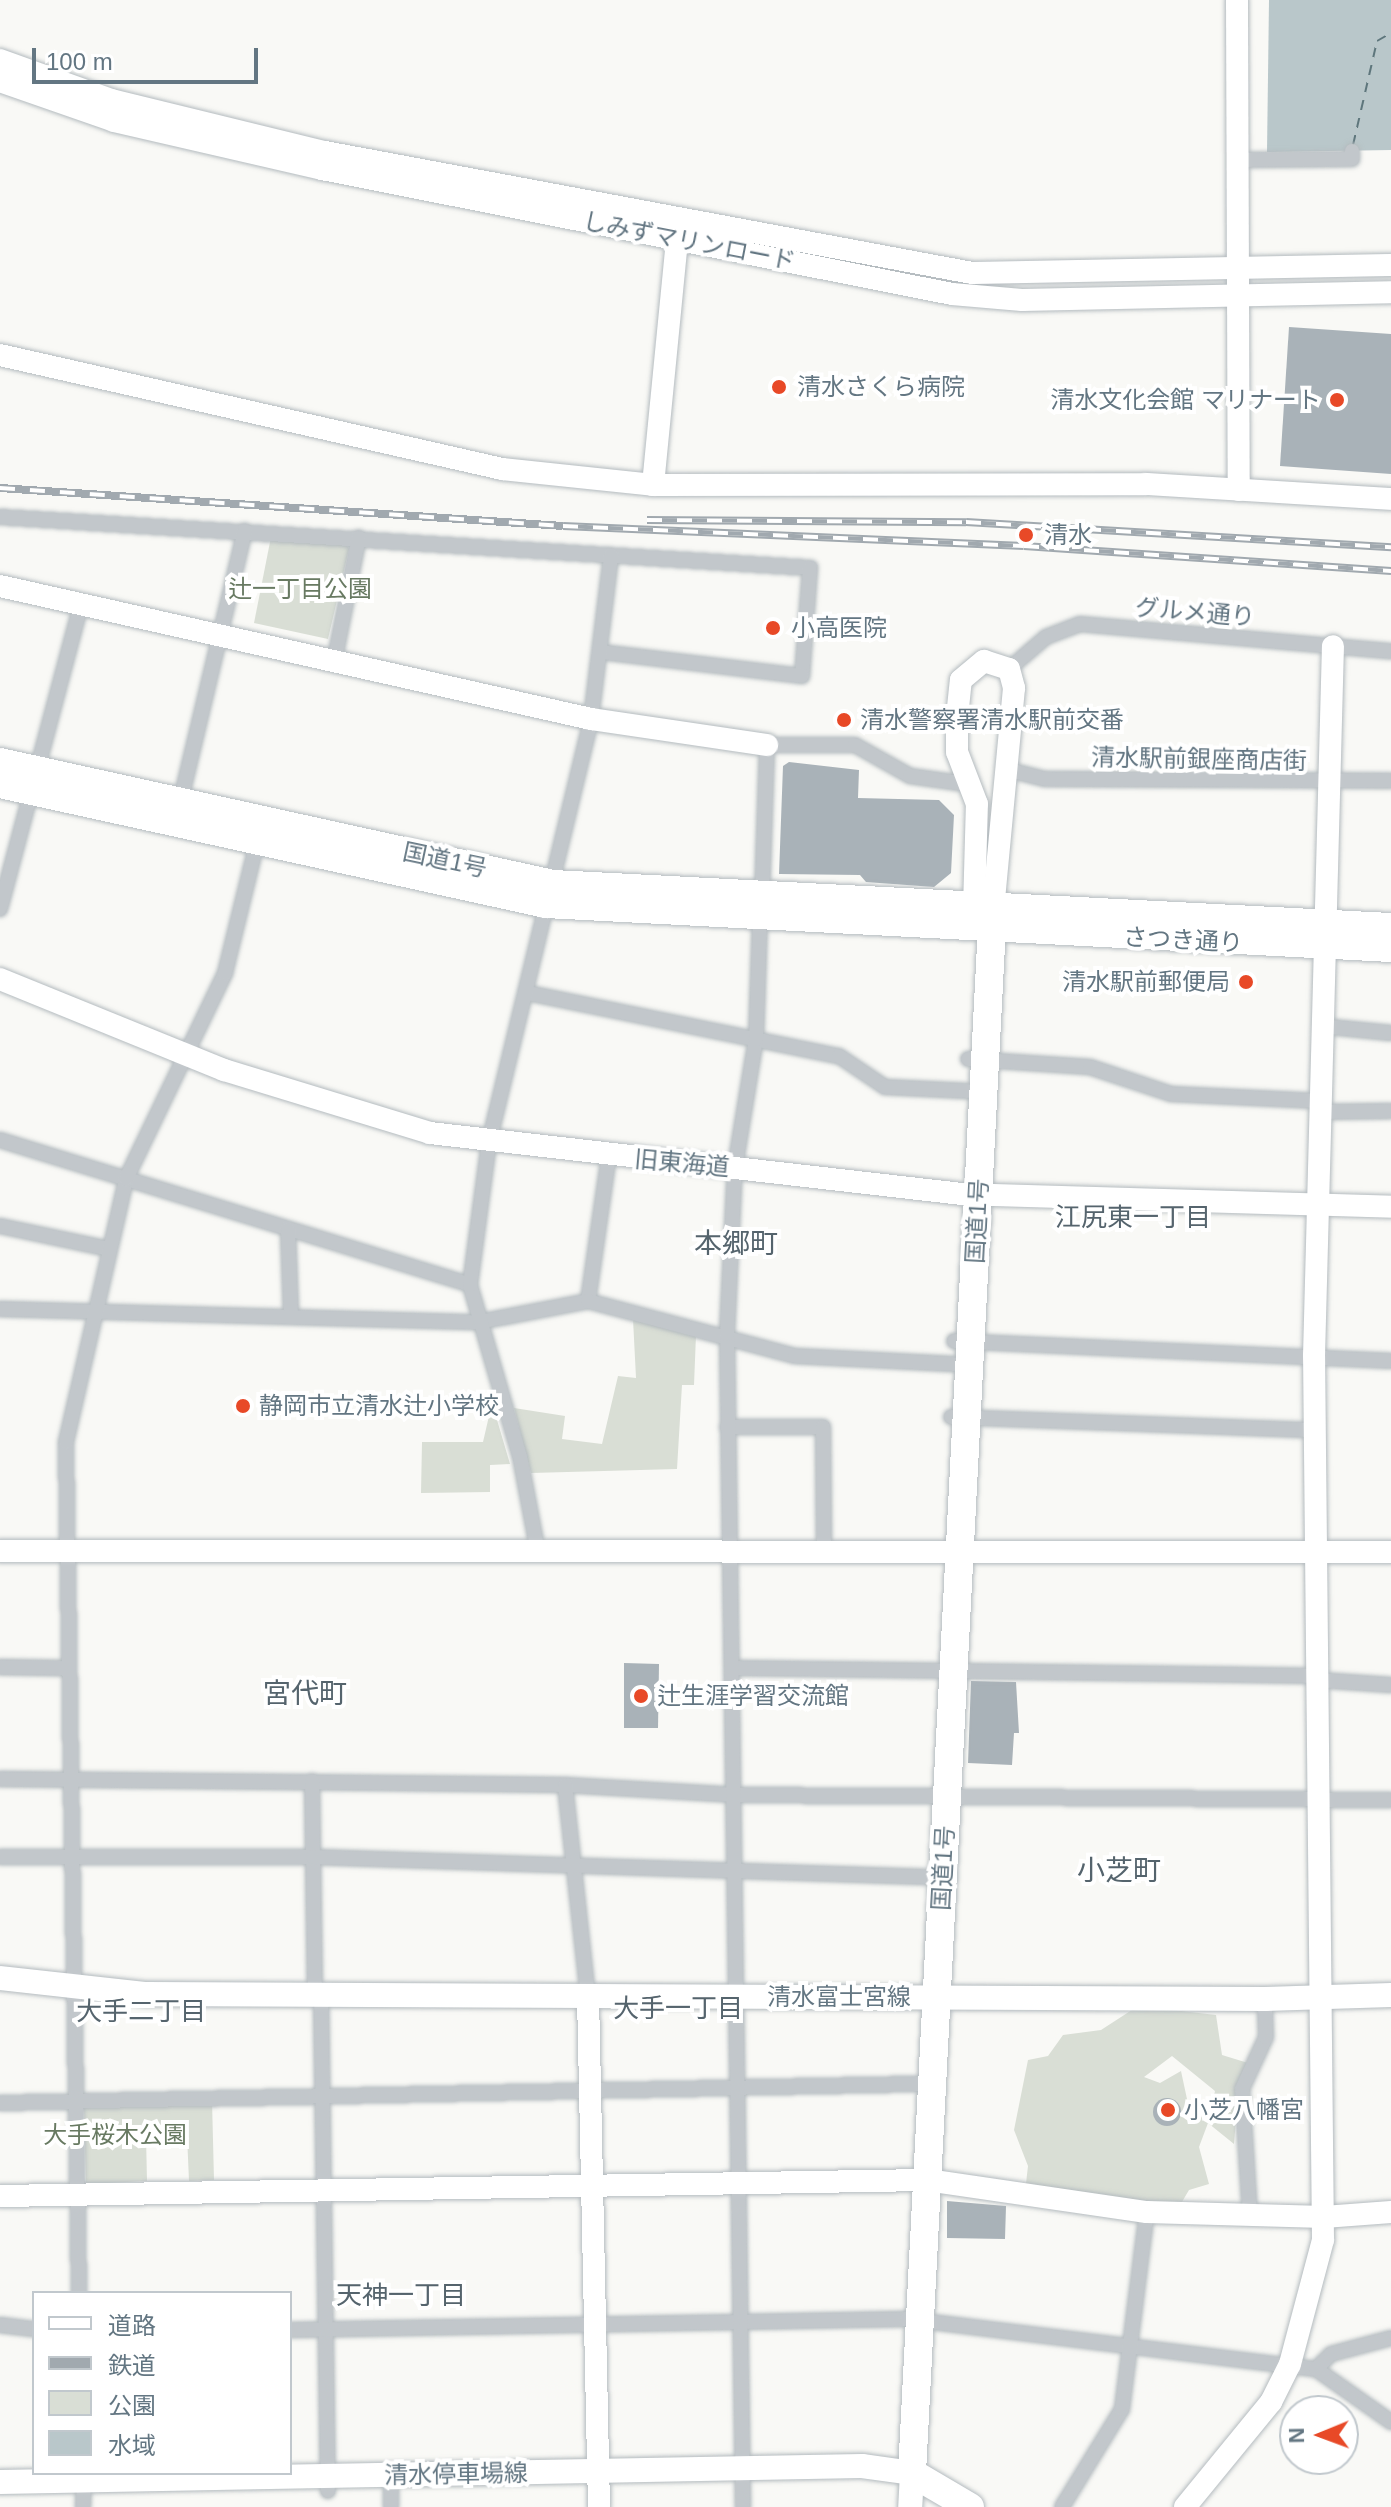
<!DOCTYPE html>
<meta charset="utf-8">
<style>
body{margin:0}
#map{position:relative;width:1391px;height:2507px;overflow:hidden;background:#f9f9f6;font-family:Helvetica,"Noto Sans JP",sans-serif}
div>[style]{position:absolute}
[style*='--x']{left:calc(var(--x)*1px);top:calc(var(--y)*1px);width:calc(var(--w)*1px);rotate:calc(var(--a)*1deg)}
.green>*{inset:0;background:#d9ded5}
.water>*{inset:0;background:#b9c7ca}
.ferry>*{height:2px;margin-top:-1px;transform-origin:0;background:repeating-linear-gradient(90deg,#5e767c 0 10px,transparent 0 18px)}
.building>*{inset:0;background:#a9b2b8}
.round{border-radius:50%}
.roads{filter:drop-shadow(0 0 2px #b4bbbf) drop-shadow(0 0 2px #b4bbbf)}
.street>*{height:14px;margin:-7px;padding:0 7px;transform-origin:7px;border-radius:7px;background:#c2c7cb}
.secondary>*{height:22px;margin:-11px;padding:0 11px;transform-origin:11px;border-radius:11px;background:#fff}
.primary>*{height:24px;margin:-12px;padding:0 12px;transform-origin:12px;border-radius:12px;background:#fff}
.highway>*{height:28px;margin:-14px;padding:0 14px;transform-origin:14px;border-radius:14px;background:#fff}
.rail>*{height:8px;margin-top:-4px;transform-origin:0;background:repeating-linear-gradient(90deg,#fff 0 15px,#a1a9af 0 30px);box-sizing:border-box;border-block:2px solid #a1a9af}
.dots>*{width:22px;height:22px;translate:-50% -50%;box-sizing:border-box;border:4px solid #fff;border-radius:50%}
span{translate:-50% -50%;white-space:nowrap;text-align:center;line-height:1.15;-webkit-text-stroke:8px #fff;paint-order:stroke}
.street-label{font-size:24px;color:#637682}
.poi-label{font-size:24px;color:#637682}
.left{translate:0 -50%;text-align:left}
.right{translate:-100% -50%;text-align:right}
.park-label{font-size:24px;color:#687a62}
.neighbourhood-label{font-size:26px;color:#55646d}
.quarter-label{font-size:28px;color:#55646d}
.legend{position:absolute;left:32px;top:2291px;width:260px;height:184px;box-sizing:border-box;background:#fff;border:2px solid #c1c8cd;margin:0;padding:10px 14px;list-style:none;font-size:24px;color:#637682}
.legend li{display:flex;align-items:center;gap:16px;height:40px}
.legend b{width:40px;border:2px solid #c1c8cd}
.north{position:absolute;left:1279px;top:2395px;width:80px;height:80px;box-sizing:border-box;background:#fff;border:2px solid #c1c8cd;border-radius:50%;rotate:269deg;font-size:22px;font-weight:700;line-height:32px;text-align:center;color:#637682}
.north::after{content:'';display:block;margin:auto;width:28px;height:36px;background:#e84927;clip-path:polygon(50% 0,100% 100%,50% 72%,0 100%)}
.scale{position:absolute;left:32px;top:48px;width:226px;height:36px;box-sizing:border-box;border:4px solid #637682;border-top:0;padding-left:10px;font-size:24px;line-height:28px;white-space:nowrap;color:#637682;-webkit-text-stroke:6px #fff;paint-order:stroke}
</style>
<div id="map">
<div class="green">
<div style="clip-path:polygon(271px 537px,344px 541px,349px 549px,328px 639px,254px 623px)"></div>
<div style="clip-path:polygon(633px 1319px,696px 1335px,694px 1385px,682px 1385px,677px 1469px,531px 1473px,514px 1408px,565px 1416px,562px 1439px,602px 1444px,618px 1376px,636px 1378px)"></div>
<div style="clip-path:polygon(492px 1403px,510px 1464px,490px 1465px,490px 1492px,421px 1493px,422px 1442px,483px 1442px)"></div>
<div style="clip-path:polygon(evenodd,1138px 2006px,1216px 2015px,1222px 2055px,1248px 2063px,1238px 2094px,1234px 2144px,1208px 2123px,1199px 2147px,1209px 2184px,1189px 2190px,1176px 2212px,1025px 2192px,1028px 2166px,1014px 2130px,1028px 2060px,1048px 2056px,1063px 2035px,1101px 2030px,1138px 2006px,1172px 2056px,1215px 2091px,1209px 2119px,1190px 2113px,1181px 2071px,1160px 2083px,1144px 2077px,1172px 2056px)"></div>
<div style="clip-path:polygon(212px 2100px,214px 2180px,189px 2181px,187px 2135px,146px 2136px,147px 2181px,86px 2184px,84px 2105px)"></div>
</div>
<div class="water">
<div style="clip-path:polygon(1269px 0,1391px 0,1391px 150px,1267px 152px)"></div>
</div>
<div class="ferry">
<div style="--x:1353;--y:145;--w:107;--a:-77"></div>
<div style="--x:1377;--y:41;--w:16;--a:-30"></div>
</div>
<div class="building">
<div style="clip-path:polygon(1289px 327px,1391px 334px,1391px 474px,1280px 466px)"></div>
<div style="clip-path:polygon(789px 762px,859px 770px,858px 798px,939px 800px,954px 815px,951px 873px,934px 887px,866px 882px,860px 875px,779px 874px,783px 766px)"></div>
<div style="clip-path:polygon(624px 1663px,659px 1664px,658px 1728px,624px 1728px)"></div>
<div style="clip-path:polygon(971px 1681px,1016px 1682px,1019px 1733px,1014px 1733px,1012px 1765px,968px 1763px)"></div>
<div class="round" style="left:1153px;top:2098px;width:28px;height:28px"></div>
<div style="clip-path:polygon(947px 2201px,1006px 2206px,1005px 2239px,947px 2238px)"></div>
</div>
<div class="roads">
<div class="street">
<div style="--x:1238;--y:160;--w:114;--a:-0.5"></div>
<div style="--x:1352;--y:159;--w:8;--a:-90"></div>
<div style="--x:0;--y:517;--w:812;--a:3.6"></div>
<div style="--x:810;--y:568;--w:108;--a:94.2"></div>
<div style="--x:802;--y:676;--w:203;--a:-173.2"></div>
<div style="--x:334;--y:663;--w:128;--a:-78.8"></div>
<div style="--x:1009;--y:669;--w:49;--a:-40.9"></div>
<div style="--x:1046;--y:637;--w:36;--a:-21"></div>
<div style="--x:1080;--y:624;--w:312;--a:5"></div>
<div style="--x:1009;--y:770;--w:37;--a:14"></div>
<div style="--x:1045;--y:779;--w:346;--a:0.3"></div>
<div style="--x:180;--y:803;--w:280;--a:-76.6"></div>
<div style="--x:762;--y:897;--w:152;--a:-88.1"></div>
<div style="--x:767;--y:745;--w:88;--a:0"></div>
<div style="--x:855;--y:745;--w:63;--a:29.4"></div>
<div style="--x:910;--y:776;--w:64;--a:8.1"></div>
<div style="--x:0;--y:909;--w:315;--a:-75.1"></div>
<div style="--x:528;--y:993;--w:317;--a:11.5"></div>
<div style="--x:839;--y:1056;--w:55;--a:34"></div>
<div style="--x:885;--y:1087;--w:82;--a:2.8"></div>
<div style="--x:1321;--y:1026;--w:70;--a:5.7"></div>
<div style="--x:968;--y:1059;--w:122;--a:3.8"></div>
<div style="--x:1090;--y:1067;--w:85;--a:18.4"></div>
<div style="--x:1171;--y:1094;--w:147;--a:2.7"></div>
<div style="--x:1318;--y:1112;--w:73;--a:-0.8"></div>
<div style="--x:0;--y:1140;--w:492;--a:17.1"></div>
<div style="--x:0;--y:1226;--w:111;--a:11.9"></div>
<div style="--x:288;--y:1229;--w:85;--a:88"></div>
<div style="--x:588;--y:1301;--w:147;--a:-81.8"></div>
<div style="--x:0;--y:1309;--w:479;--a:1.6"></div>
<div style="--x:479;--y:1322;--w:111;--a:-10.9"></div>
<div style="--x:588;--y:1301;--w:214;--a:14.9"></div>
<div style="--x:795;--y:1356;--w:158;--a:2.9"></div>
<div style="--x:954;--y:1341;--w:437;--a:2.6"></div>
<div style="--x:951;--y:1417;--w:363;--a:2.1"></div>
<div style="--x:727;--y:1427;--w:96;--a:0"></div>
<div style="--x:823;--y:1427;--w:127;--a:89.5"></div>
<div style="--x:538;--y:1552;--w:97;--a:-100.7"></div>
<div style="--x:520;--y:1457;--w:179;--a:-106.2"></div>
<div style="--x:470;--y:1285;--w:144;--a:-82.4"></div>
<div style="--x:489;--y:1142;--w:435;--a:-76.4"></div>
<div style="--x:591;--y:719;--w:165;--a:-83"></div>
<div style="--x:0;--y:1667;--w:67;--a:0.9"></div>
<div style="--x:734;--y:1668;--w:584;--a:0.78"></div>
<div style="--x:1318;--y:1680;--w:73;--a:3.9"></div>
<div style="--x:0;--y:1779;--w:565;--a:0.61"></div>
<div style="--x:565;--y:1785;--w:172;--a:3.3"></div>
<div style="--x:737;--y:1795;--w:654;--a:0.44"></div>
<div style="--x:312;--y:1781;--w:213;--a:89.2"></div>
<div style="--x:565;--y:1785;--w:212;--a:83.8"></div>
<div style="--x:0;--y:1857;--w:313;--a:0"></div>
<div style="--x:313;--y:1857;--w:614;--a:1.87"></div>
<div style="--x:321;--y:1994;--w:497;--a:89.2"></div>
<div style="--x:0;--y:2103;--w:918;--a:-1.19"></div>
<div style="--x:1250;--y:2215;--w:126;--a:-93.6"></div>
<div style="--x:1242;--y:2089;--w:57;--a:-65.2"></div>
<div style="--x:1266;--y:2037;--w:38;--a:-92"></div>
<div style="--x:79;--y:2293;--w:851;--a:-90.88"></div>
<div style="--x:66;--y:1442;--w:270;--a:-77.1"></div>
<div style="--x:126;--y:1179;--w:229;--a:-64.3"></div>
<div style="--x:225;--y:973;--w:138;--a:-76.2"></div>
<div style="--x:0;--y:2325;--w:34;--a:7"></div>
<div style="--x:290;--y:2330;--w:617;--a:-1.02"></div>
<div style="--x:907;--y:2319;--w:412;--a:7"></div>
<div style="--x:1316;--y:2369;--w:92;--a:35.2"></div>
<div style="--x:1316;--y:2369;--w:21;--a:-45"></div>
<div style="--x:1331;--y:2354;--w:62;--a:-14.9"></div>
<div style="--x:83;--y:2507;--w:34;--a:-88"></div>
<div style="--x:391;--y:2507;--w:18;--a:-90"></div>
<div style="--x:743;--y:2507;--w:1173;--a:-90.78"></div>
<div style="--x:727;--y:1334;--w:167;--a:-87.3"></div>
<div style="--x:735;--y:1167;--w:130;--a:-80.7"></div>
<div style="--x:756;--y:1039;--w:120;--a:-88.1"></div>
<div style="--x:1062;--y:2507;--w:115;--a:-58.5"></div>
<div style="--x:1122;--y:2409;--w:199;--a:-82.8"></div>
</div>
<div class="secondary">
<div style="--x:1237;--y:0;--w:490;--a:89.8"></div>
<div style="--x:0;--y:60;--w:118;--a:19.8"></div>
<div style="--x:111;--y:100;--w:220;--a:13.7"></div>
<div style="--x:325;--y:152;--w:658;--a:10.59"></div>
<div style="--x:972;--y:273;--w:419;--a:-1.1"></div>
<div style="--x:0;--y:81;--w:121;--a:19.3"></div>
<div style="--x:114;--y:121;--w:213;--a:13"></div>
<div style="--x:322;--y:169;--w:642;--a:11.22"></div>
<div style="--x:952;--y:294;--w:70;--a:4.9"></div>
<div style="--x:1022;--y:300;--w:369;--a:-1.2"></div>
<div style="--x:0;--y:355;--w:515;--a:12.79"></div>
<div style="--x:502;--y:469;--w:152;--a:6"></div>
<div style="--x:653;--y:485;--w:493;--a:-0.1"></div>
<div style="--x:1146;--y:484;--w:245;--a:3.5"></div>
<div style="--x:653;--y:485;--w:247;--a:-84.4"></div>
<div style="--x:0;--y:586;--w:606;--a:12.68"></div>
<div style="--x:591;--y:719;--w:178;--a:8.4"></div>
<div style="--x:974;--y:909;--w:105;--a:-88.4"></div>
<div style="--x:977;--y:804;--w:56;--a:-111"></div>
<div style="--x:957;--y:752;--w:35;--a:-90"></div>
<div style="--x:957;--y:717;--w:37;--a:-84"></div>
<div style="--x:961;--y:680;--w:30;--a:-40"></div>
<div style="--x:984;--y:661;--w:26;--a:18"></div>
<div style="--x:1009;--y:669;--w:20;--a:75"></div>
<div style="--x:1014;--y:688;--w:222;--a:95.4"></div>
<div style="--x:0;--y:979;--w:242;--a:22.1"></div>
<div style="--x:224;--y:1070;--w:215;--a:17"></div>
<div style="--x:430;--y:1133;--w:535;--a:6.54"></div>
<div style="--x:962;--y:1194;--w:429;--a:1.7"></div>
<div style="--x:0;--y:1551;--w:1391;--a:0.04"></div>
<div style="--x:588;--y:1996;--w:511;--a:88.77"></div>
<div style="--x:0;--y:2196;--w:927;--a:-0.99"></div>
<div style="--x:927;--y:2180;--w:222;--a:8.3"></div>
<div style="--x:1147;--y:2212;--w:177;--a:1.6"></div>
<div style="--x:1324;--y:2217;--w:67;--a:-4.3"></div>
<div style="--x:1185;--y:2507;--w:136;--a:-50.7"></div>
<div style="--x:1271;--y:2402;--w:42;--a:-63.4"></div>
<div style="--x:1290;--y:2364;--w:128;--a:-75.1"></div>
<div style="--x:1323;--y:2240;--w:884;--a:-90.58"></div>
<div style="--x:1314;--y:1356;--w:710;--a:-88.47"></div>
</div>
<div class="primary">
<div style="--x:0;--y:1978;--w:147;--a:6.3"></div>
<div style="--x:146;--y:1994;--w:1119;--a:0.26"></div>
<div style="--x:1265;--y:1999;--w:126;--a:-1.8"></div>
<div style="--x:0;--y:2482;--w:862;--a:-1.06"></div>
<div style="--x:862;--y:2466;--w:50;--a:8"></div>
<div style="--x:912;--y:2473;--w:34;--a:93"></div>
</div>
<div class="highway">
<div style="--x:0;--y:762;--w:566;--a:12.44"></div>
<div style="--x:553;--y:884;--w:839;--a:2.94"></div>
<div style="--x:0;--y:784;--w:559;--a:12.4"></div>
<div style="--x:546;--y:904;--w:846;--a:2.98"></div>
<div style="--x:970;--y:2507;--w:67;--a:-149.6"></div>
<div style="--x:912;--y:2473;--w:1566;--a:-87.04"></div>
</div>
</div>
<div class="rail">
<div style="--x:0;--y:488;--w:564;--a:3.86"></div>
<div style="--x:563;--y:526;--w:461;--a:2.5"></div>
<div style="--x:1024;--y:546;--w:368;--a:3.9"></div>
<div style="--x:647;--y:520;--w:319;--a:0.4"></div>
<div style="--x:966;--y:522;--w:426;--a:3.4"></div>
</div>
<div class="dots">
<div style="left:779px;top:387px;background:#e84927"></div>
<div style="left:1337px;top:400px;background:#e84927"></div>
<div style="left:1026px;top:535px;background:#e84927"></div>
<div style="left:773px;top:628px;background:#e84927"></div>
<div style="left:844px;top:720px;background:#e84927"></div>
<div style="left:1246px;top:982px;background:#e84927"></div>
<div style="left:243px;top:1406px;background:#e84927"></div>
<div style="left:641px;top:1696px;background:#e84927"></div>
<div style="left:1168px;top:2110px;background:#e84927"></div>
</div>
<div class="street-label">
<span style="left:689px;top:241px;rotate:11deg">しみずマリンロード</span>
<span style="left:1195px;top:612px;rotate:5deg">グルメ通り</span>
<span style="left:1199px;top:759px;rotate:1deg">清水駅前銀座商店街</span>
<span style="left:445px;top:860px;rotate:12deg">国道1号</span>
<span style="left:1183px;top:940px;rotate:3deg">さつき通り</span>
<span style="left:682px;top:1163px;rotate:5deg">旧東海道</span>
<span style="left:977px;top:1221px;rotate:-87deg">国道1号</span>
<span style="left:943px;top:1868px;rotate:-87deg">国道1号</span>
<span style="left:839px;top:1997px">清水富士宮線</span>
<span style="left:456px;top:2474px;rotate:-1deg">清水停車場線</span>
</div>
<div class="poi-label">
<span class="left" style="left:797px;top:387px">清水さくら病院</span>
<span class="right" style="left:1321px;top:400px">清水文化会館 マリナート</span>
<span class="left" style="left:1044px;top:535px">清水</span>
<span class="left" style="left:791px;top:628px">小高医院</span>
<span class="left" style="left:860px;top:720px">清水警察署清水駅前交番</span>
<span class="right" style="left:1230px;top:982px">清水駅前郵便局</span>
<span class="left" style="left:259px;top:1406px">静岡市立清水辻小学校</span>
<span class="left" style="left:657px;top:1696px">辻生涯学習交流館</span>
<span class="left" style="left:1184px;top:2110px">小芝八幡宮</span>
</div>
<div class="park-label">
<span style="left:300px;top:589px">辻一丁目公園</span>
<span style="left:115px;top:2135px">大手桜木公園</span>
</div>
<div class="neighbourhood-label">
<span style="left:1133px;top:1218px">江尻東一丁目</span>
<span style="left:678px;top:2009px">大手一丁目</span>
<span style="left:141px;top:2012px">大手二丁目</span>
<span style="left:401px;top:2296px">天神一丁目</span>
</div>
<div class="quarter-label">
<span style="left:736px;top:1244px">本郷町</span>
<span style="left:305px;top:1694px">宮代町</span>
<span style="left:1119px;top:1871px">小芝町</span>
</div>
<ul class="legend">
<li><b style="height:10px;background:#fff"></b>道路</li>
<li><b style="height:10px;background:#a1a9af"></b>鉄道</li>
<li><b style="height:22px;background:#d9ded5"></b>公園</li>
<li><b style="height:22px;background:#b9c7ca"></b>水域</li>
</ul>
<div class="north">N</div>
<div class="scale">100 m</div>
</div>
